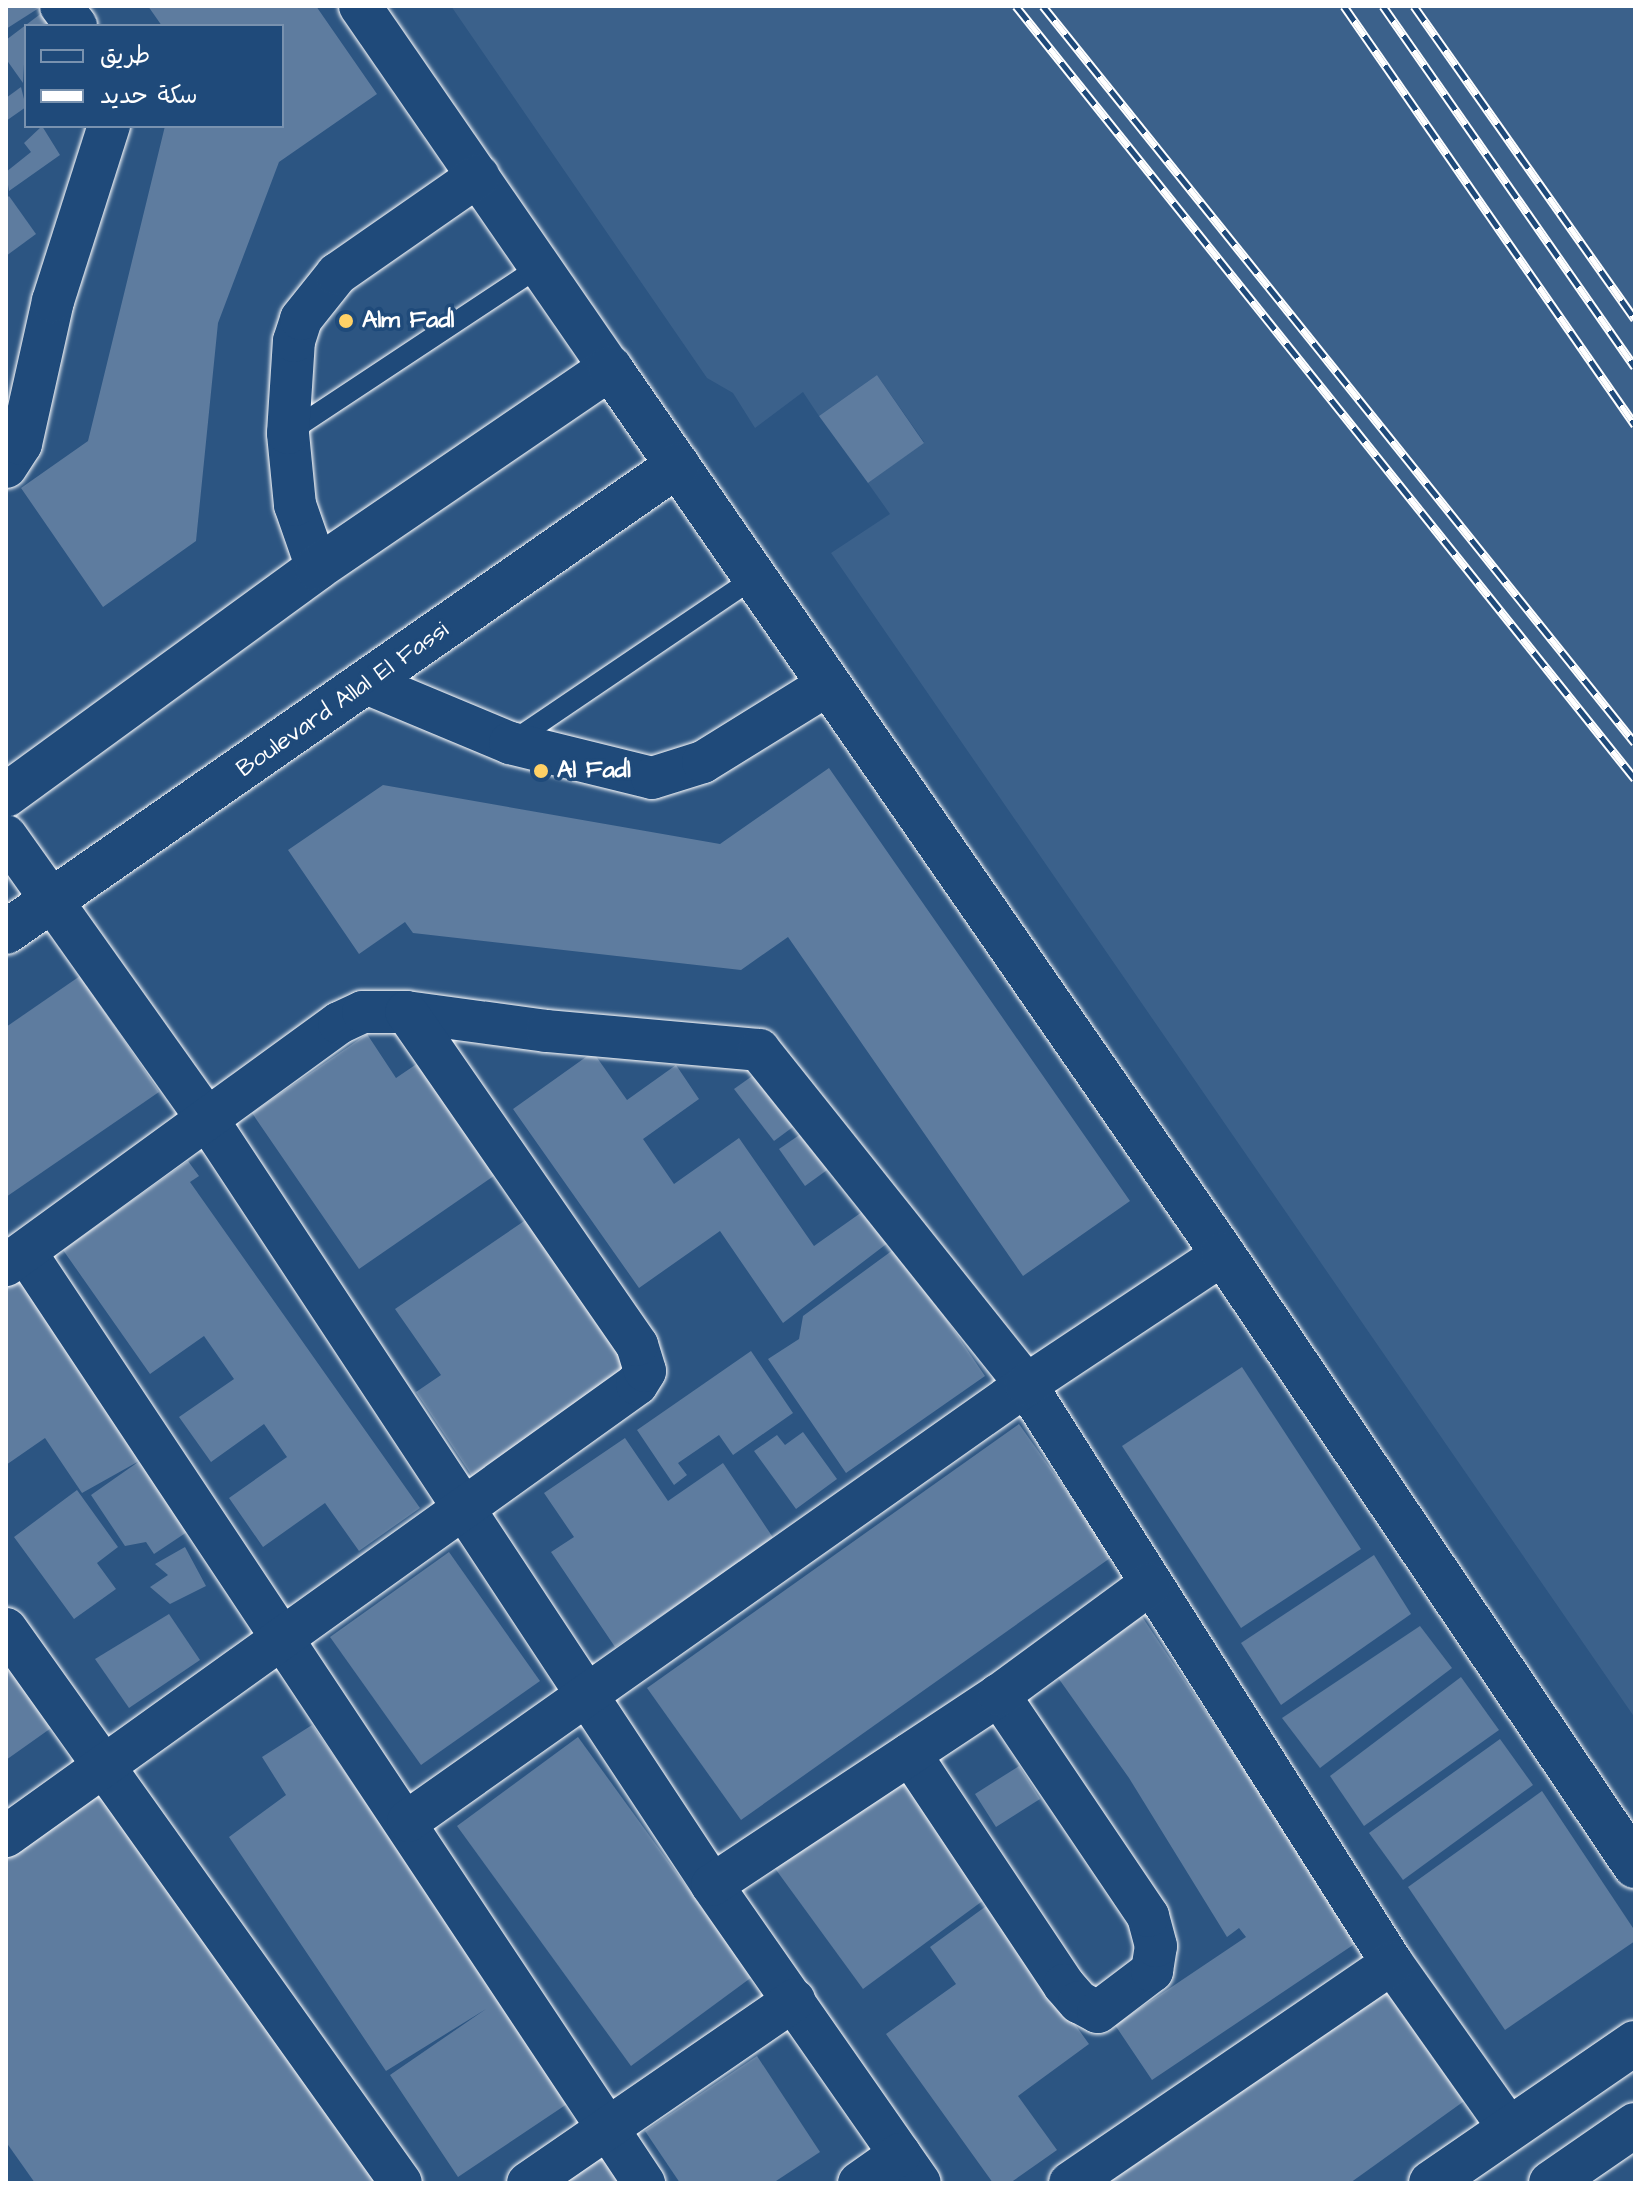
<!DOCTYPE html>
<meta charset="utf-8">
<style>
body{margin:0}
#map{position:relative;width:1641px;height:2189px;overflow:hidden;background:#2c5582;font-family:"Architects Daughter","Playpen Sans Arabic",sans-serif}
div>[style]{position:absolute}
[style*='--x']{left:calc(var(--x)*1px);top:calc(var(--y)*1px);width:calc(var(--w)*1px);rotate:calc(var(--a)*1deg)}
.built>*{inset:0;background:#3b618b}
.building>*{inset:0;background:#5e7c9f}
.roads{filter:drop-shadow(0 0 2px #fff) drop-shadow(0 0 2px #fff)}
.service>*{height:20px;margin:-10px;padding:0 10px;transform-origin:10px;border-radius:10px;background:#1f4a7a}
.minor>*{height:42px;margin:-21px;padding:0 21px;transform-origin:21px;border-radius:21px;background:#1f4a7a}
.tertiary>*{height:44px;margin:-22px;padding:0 22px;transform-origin:22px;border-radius:22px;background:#1f4a7a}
.rail>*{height:9px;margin-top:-4.5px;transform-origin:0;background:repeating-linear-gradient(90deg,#1f4a7a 0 18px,#fff 0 36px);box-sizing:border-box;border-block:2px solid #fff}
.dots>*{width:22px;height:22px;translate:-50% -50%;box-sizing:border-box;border:4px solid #1f4a7a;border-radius:50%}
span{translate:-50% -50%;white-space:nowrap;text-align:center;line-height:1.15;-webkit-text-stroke:7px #1f4a7a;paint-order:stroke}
.poi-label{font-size:24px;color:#fff;font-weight:700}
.left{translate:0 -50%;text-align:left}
.street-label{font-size:24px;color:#fff}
.frame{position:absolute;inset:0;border:8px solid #fff;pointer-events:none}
.legend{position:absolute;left:24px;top:24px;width:260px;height:104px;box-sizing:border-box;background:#1f4a7a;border:2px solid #7992af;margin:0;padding:10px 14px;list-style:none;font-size:24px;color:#fff}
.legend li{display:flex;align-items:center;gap:16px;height:40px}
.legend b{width:40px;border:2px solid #7992af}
</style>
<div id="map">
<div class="built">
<div style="clip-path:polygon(451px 6px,1635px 6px,1635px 1718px,831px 553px,890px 514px,868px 483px,924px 442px,877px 375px,819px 416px,803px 392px,755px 428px,733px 393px,707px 378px)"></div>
</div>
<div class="building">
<div style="clip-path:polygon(6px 6px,42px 6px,6px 29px)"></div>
<div style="clip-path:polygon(51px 6px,65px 26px,26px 26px,23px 83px,6px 59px,6px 40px)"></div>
<div style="clip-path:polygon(148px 6px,316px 6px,377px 94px,279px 162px,218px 323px,196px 541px,103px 607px,21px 488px,88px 441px,165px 126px,282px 126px,282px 26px,162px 26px)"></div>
<div style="clip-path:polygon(21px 87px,26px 107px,6px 121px,6px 98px)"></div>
<div style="clip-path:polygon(42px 126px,60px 155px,9px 191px,6px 172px,31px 152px,24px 143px)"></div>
<div style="clip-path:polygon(9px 196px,36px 234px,6px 256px,6px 199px)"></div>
<div style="clip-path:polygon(877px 375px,924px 443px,868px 483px,819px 416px)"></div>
<div style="clip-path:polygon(829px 768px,1130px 1201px,1023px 1276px,788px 937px,741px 970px,413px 933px,405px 922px,359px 954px,288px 850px,383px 785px,720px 844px)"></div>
<div style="clip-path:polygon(80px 976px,159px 1092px,6px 1197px,6px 1027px)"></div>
<div style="clip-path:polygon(367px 1034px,396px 1078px,424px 1059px,501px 1171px,359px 1269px,252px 1113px)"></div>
<div style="clip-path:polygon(593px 1052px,627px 1100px,676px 1065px,699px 1099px,643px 1139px,674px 1184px,739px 1138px,814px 1246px,869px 1207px,889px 1242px,783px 1323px,720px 1231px,639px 1288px,513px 1109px)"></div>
<div style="clip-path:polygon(762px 1069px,801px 1121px,774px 1141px,734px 1089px)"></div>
<div style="clip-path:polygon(808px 1129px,834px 1165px,805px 1186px,779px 1149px)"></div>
<div style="clip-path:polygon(188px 1161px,199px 1176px,190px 1182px,420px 1508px,359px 1551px,325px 1503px,263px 1547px,229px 1498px,287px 1457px,264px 1424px,211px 1462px,179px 1417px,234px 1379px,204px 1336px,150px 1374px,63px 1250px)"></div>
<div style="clip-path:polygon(533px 1215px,638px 1371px,476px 1482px,416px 1392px,441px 1375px,395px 1309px)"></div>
<div style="clip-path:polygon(897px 1247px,985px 1376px,846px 1473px,768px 1359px,799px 1339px,803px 1316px)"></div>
<div style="clip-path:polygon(31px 1270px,193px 1528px,154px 1554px,146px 1542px,125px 1546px,91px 1495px,141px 1460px,82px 1493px,45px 1438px,6px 1465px,6px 1288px)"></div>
<div style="clip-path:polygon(751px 1351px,793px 1413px,733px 1455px,719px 1435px,678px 1463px,687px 1475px,674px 1485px,637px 1430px)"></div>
<div style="clip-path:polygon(1242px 1367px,1361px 1549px,1241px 1628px,1122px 1446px)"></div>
<div style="clip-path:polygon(1019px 1424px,1113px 1556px,741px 1820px,647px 1688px)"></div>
<div style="clip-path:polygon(803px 1432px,837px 1479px,796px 1509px,754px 1451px,777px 1435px,785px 1445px)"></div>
<div style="clip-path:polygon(625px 1438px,668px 1501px,723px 1463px,774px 1539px,615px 1647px,551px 1552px,574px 1537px,544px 1493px)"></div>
<div style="clip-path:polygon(77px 1490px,118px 1547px,97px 1563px,116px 1589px,74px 1619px,14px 1537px)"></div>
<div style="clip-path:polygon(185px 1547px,206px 1586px,170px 1604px,150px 1587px,168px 1575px,155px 1564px)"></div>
<div style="clip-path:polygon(449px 1552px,540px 1681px,421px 1765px,330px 1637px)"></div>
<div style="clip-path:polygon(1374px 1555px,1411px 1614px,1281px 1705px,1241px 1643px)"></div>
<div style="clip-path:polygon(1139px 1612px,1359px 1941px,1152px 2080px,1115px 2025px,1246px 1937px,1239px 1928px,1227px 1937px,1129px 1778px,1054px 1672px)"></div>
<div style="clip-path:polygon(169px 1614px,200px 1660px,129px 1708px,95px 1659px)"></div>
<div style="clip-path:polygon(1420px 1626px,1452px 1668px,1320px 1768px,1282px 1718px)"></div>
<div style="clip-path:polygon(6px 1659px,54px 1726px,6px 1760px)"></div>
<div style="clip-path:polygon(1461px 1677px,1499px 1730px,1364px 1826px,1330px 1776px)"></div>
<div style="clip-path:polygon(312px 1725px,573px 2100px,458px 2177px,390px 2075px,486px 2009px,386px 2071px,229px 1837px,286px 1795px,262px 1757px)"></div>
<div style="clip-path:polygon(578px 1737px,752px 1977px,631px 2066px,457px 1826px)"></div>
<div style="clip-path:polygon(1500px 1739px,1533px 1785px,1403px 1880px,1369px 1833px)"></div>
<div style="clip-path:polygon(1019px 1766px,1040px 1799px,996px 1827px,975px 1794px)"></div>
<div style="clip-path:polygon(903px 1772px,992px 1894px,863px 1989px,774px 1867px)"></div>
<div style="clip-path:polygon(103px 1788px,383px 2183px,35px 2183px,6px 2142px,6px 1858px)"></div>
<div style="clip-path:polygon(1542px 1791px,1635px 1931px,1635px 1941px,1505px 2030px,1408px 1887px)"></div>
<div style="clip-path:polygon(989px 1904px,1089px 2044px,1018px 2096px,1057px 2150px,1010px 2183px,993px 2183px,886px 2034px,956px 1984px,930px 1947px)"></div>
<div style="clip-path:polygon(1396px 1984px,1474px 2094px,1350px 2183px,1108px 2183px)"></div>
<div style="clip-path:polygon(757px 2056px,820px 2152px,773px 2183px,680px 2183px,645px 2131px)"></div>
<div style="clip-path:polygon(604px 2150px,626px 2183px,556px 2183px)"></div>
</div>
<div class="roads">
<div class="service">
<div style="--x:288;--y:433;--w:302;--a:-33.5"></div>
<div style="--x:510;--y:743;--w:296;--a:-34.1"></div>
</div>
<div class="minor">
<div style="--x:61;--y:6;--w:25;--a:53"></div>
<div style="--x:360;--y:6;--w:440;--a:55.4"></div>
<div style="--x:6;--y:467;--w:27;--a:-57"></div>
<div style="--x:21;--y:444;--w:147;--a:-77.4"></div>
<div style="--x:53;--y:301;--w:184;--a:-72.3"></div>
<div style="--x:317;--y:568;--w:67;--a:-109.2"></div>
<div style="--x:295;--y:505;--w:72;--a:-95.6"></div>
<div style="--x:288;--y:433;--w:92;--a:-86.3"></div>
<div style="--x:294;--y:341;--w:23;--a:-72"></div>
<div style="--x:301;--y:319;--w:58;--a:-51.3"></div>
<div style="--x:337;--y:274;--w:172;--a:-34.8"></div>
<div style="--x:366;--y:683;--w:156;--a:22.6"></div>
<div style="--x:510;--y:743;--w:146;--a:13.8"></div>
<div style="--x:652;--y:778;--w:53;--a:-17.4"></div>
<div style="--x:703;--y:762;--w:146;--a:-31.8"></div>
<div style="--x:6;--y:836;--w:347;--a:54.6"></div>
<div style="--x:207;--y:1119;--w:917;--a:56.6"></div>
<div style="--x:712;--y:1885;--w:363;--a:55.1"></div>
<div style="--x:26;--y:1253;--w:1117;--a:56.4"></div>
<div style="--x:6;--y:1265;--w:412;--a:-36"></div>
<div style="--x:339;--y:1023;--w:26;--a:-25"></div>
<div style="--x:363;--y:1012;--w:43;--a:0"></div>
<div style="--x:406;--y:1012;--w:142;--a:7.7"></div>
<div style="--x:547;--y:1031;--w:213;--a:5.1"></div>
<div style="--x:759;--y:1050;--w:428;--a:51.4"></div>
<div style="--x:1026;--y:1385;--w:684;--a:57.66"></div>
<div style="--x:1392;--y:1963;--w:202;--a:54.7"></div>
<div style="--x:6;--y:1629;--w:680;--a:54.51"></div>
<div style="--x:910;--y:1754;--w:278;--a:56.3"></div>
<div style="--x:1064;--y:1985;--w:23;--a:49"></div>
<div style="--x:1079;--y:2002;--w:21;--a:28"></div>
<div style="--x:1098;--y:2012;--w:68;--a:-37.2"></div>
<div style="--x:1152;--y:1971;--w:25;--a:-81"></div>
<div style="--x:1156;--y:1946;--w:31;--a:-105"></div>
<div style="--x:1148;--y:1916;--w:267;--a:-124"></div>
<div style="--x:408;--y:1821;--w:756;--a:-35.2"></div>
<div style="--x:1026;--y:1385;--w:237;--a:-33.6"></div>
<div style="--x:6;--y:1836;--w:776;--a:-35.61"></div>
<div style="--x:637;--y:1384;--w:15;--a:-58"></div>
<div style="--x:645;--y:1371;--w:27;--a:-107"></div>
<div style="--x:637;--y:1345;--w:405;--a:-124.7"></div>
<div style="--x:712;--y:1885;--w:344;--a:-33.5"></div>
<div style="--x:999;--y:1695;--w:187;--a:-36.3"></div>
<div style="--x:528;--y:2183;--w:323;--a:-34.5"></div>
<div style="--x:859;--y:2183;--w:50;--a:-35.3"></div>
<div style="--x:1070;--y:2183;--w:390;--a:-34.3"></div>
</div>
<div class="tertiary">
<div style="--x:6;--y:795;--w:385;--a:-36.1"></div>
<div style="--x:317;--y:568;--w:355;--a:-34.3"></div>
<div style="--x:610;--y:368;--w:1077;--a:55.32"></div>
<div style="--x:1223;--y:1254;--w:738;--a:56.05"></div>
<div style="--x:6;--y:932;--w:818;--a:-34.8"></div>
<div style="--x:1431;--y:2183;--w:247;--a:-34.5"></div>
<div style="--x:1551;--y:2183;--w:102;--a:-34.6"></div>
</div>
</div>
<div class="rail">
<div style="--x:1016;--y:6;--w:990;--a:51.31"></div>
<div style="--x:1043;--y:6;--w:945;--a:51.23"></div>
<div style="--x:1344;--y:6;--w:510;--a:55.22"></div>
<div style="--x:1383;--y:6;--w:440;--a:55.1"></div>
<div style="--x:1414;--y:6;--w:383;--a:54.8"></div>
</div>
<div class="dots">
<div style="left:346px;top:321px;background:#ffd166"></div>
<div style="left:541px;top:771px;background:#ffd166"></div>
</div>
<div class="poi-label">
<span class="left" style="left:362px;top:321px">Alm Fadl</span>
<span class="left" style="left:557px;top:771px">Al Fadl</span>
</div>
<div class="street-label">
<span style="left:343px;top:700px;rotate:-35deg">Boulevard Allal El Fassi</span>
</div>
<div class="frame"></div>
<ul class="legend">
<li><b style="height:10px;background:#1f4a7a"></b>طريق</li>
<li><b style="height:10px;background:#fff"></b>سكة حديد</li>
</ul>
</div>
